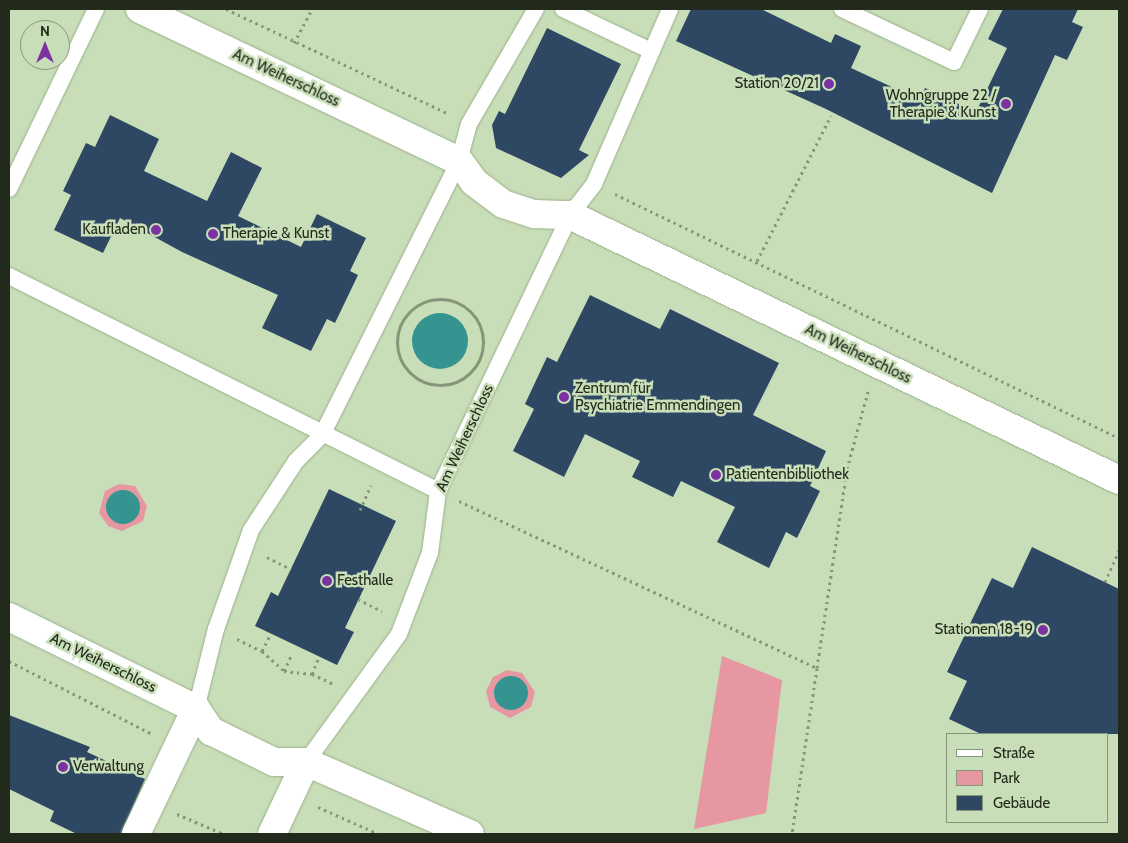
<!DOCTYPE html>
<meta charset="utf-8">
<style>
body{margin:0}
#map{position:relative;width:1128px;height:843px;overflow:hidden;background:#c8deb8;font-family:Cabin,sans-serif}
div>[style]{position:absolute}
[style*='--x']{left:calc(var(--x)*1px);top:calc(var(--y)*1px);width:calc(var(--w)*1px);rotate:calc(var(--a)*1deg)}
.green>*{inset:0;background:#e697a1}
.water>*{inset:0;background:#369490}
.round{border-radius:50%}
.building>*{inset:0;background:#2e4762}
.path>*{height:3px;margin-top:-1.5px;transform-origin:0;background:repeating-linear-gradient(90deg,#86967a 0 2.5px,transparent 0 6.5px)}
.path>.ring{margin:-1.5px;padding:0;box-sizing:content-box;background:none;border:3px solid #86967a;border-radius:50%}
.roads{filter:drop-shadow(0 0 1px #9aaf8a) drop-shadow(0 0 1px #9aaf8a)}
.lane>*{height:16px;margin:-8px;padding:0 8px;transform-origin:8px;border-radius:8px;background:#fff}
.street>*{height:28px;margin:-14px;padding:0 14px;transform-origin:14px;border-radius:14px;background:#fff}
.dots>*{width:14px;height:14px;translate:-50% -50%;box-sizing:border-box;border:2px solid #c8deb8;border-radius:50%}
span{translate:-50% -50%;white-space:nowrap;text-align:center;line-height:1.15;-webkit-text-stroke:5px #c8deb8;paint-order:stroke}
.street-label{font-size:15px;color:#222a1c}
.poi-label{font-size:15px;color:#222a1c}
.right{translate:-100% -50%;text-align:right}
.left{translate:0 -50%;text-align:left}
.frame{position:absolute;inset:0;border:10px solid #222a1c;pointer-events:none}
.legend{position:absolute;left:946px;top:733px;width:162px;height:90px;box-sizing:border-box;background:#c8deb8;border:1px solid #86967a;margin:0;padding:6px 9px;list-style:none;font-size:15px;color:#222a1c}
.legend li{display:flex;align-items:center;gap:10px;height:25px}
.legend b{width:25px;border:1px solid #86967a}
.north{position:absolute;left:20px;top:20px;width:50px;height:50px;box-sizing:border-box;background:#c8deb8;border:1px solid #86967a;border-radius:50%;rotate:0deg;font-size:14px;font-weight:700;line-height:20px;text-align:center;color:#222a1c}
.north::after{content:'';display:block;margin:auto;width:18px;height:22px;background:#7c31a3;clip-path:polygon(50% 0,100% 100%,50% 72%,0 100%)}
</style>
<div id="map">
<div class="green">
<div style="clip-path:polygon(evenodd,119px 484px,135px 486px,147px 506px,143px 521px,122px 531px,108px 526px,99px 513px,105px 491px,119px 484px,127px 491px,133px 493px,130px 522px,120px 523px,108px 514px,108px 500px,116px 492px,127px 491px)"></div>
<div style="clip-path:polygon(722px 656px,782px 680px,766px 813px,694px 829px)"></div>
<div style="clip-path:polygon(evenodd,507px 670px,522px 673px,535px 692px,531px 707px,510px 718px,490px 707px,486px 691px,493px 677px,507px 670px,509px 677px,521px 680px,513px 710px,503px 708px,494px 696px,499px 681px,509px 677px)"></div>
</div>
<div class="water">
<div class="round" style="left:412px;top:313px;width:56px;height:56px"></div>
<div class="round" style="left:106px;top:490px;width:34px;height:34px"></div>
<div class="round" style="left:494px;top:676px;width:34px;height:34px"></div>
</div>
<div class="building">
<div style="clip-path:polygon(691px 9px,761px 9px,831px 43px,835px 34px,861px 46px,851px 68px,920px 100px,925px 88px,976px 112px,1007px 48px,988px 39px,1003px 9px,1078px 9px,1072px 22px,1083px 27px,1067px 60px,1055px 55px,992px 193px,826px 109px,676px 41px)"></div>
<div style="clip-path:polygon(547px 28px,621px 64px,579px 150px,589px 155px,561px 178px,496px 148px,492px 125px,499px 111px,505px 114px)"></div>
<div style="clip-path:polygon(110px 115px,159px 139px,144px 171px,207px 201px,231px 152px,262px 168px,238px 216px,301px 247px,317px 214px,366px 238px,350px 271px,358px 275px,335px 323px,327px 319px,311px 351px,262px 328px,278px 295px,182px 252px,120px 218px,103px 253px,54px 230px,71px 195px,63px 191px,86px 143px,95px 147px)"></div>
<div style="clip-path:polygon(590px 295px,660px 329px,670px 309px,779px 363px,753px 415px,826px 451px,810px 486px,820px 491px,797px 538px,786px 532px,769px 568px,717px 542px,735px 507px,681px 481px,673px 497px,632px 477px,640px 461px,585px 434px,564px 477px,513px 451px,534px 409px,525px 404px,547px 357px,557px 362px)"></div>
<div style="clip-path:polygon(329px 489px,396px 521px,345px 628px,354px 632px,337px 665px,255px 626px,271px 592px,278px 596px)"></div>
<div style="clip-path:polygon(1032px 547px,1119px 589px,1119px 734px,981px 734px,949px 719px,967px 681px,947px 672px,992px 578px,1013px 588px)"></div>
<div style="clip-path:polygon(9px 715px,90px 747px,87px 752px,145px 779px,121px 834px,77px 834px,50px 821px,54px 811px,9px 789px)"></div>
</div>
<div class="path">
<div style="--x:226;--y:9;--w:246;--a:25.2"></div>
<div style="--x:294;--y:43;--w:38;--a:-62"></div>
<div style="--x:615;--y:194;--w:560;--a:25.83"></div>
<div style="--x:757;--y:261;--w:163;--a:-63"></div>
<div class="ring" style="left:397px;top:299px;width:83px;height:83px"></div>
<div style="--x:459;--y:501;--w:395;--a:25"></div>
<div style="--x:817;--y:668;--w:168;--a:98.6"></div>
<div style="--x:360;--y:510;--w:27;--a:-66"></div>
<div style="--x:267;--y:557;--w:27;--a:27"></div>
<div style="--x:1105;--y:582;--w:35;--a:-66"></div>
<div style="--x:358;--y:599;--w:27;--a:27"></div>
<div style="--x:237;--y:639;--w:28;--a:26"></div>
<div style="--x:262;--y:651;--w:30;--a:42"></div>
<div style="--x:284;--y:671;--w:28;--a:6"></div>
<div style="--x:312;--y:674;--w:23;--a:25"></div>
<div style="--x:262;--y:651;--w:20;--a:-63"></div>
<div style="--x:9;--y:661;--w:161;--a:27"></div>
<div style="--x:817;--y:668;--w:201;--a:-81.4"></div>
<div style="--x:847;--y:469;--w:81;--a:-74.9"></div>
<div style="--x:284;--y:671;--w:19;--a:-65"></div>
<div style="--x:312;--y:674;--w:18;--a:-68"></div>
<div style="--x:318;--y:807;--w:67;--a:23.9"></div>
<div style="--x:177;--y:814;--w:51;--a:23.1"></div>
</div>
<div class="roads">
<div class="lane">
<div style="--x:563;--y:9;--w:98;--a:25.5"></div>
<div style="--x:842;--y:9;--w:124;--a:25.3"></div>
<div style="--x:954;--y:62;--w:59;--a:-63.9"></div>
<div style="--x:9;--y:189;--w:200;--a:-64.2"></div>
<div style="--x:9;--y:276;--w:480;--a:26.6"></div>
<div style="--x:196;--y:709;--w:82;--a:-76"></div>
<div style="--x:216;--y:629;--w:105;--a:-70.5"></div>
<div style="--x:251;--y:530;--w:82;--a:-56.9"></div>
<div style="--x:296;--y:461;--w:37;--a:-45"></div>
<div style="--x:322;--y:435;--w:306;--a:-63.4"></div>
<div style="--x:459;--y:161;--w:38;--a:-75"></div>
<div style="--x:469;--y:124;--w:133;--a:-59.8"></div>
<div style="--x:306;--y:762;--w:158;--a:-54"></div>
<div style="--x:399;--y:634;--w:87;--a:-69.1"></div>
<div style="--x:430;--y:553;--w:63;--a:-82.6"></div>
<div style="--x:438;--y:491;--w:306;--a:-64.4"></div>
<div style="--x:570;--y:215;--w:39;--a:-52"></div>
<div style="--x:594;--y:184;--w:191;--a:-66.5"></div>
</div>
<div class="street">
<div style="--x:140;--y:9;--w:353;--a:25.5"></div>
<div style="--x:459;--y:161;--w:26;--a:54"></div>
<div style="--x:474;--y:182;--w:36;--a:37"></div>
<div style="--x:503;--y:204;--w:33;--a:18"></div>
<div style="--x:534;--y:214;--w:36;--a:2"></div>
<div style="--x:570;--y:215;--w:610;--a:25.77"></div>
<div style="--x:9;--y:617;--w:208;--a:26.2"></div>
<div style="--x:196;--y:709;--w:27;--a:56"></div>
<div style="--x:211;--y:731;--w:70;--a:26.2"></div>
<div style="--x:274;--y:762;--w:32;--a:0"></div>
<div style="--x:306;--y:762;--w:179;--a:23.7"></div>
<div style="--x:136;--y:834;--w:139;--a:-64.4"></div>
<div style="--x:272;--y:834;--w:80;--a:-64.7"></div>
</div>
</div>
<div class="dots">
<div style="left:829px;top:84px;background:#7c31a3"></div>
<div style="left:1006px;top:104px;background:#7c31a3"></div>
<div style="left:156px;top:230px;background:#7c31a3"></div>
<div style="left:213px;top:234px;background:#7c31a3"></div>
<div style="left:564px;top:397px;background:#7c31a3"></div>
<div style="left:716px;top:475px;background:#7c31a3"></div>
<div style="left:327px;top:581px;background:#7c31a3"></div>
<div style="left:1043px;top:630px;background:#7c31a3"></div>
<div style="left:63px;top:767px;background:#7c31a3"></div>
</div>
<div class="street-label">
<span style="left:286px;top:78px;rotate:25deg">Am Weiherschloss</span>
<span style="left:858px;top:354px;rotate:26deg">Am Weiherschloss</span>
<span style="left:465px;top:438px;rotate:-65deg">Am Weiherschloss</span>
<span style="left:103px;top:663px;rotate:26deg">Am Weiherschloss</span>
</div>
<div class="poi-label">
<span class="right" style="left:819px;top:84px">Station 20/21</span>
<span class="right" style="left:996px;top:104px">Wohngruppe 22 /<br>Therapie &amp; Kunst</span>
<span class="right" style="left:146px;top:230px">Kaufladen</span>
<span class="left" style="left:223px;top:234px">Therapie &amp; Kunst</span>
<span class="left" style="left:575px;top:397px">Zentrum für<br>Psychiatrie Emmendingen</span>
<span class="left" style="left:726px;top:475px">Patientenbibliothek</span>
<span class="left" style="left:337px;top:581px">Festhalle</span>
<span class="right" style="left:1033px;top:630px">Stationen 18-19</span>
<span class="left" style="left:73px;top:767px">Verwaltung</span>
</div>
<div class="frame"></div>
<ul class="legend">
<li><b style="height:6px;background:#fff"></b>Straße</li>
<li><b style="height:14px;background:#e697a1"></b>Park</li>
<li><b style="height:14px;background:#2e4762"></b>Gebäude</li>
</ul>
<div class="north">N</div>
</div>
